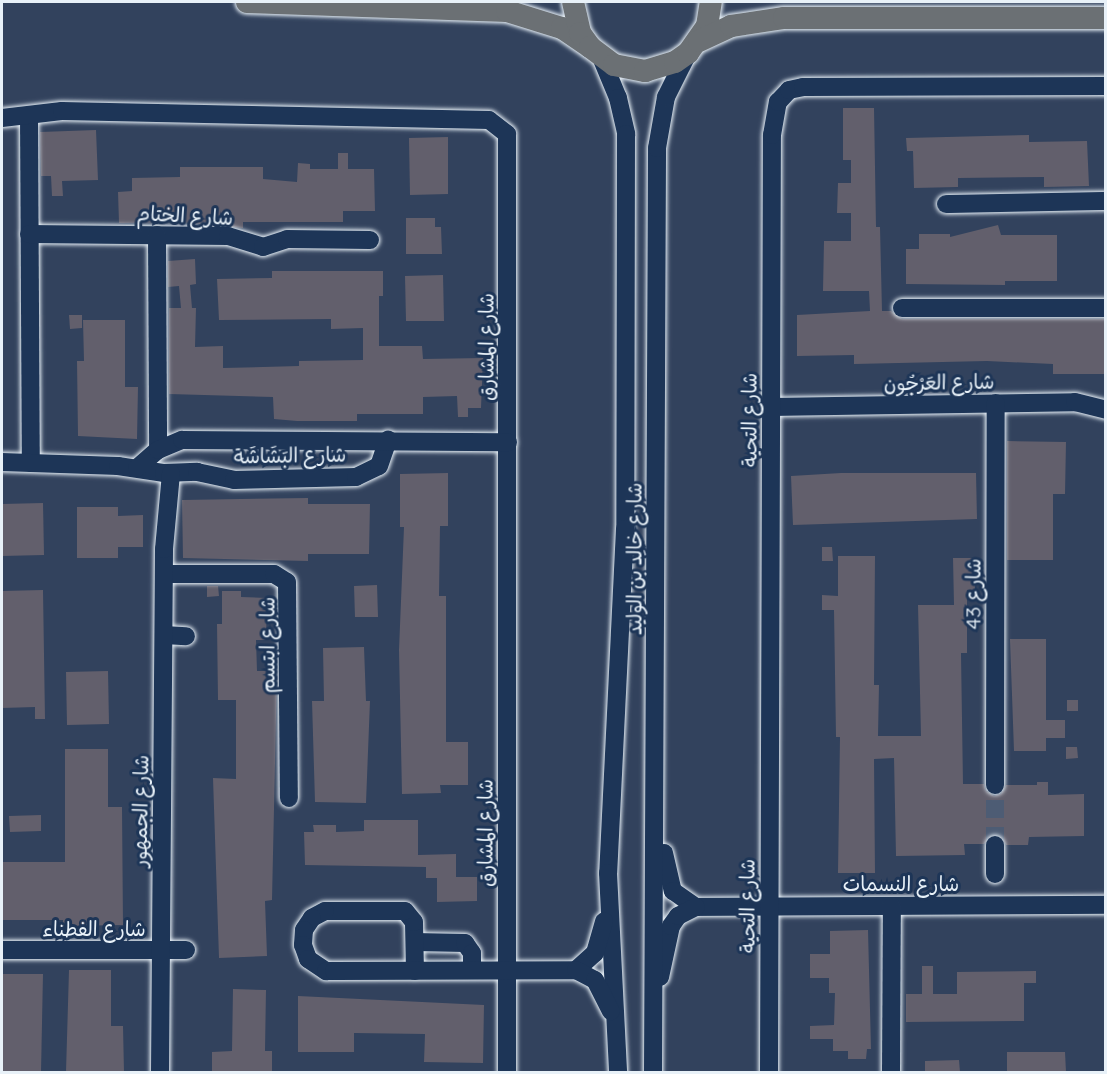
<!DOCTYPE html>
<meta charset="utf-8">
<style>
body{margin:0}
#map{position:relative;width:1107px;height:1074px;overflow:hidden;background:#32425d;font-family:Delius,"Playpen Sans Arabic",sans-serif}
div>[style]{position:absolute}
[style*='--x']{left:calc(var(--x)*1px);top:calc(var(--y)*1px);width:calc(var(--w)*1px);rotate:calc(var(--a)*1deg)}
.building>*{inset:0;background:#625f6c}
.minor-tunnel>*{height:18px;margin-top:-9px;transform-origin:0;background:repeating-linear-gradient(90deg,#4d5c74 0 18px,transparent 0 27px)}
.roads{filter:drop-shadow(0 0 2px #e8f1f8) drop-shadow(0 0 2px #e8f1f8)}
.minor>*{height:18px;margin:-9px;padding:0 9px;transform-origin:9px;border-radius:9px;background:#1d3557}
.major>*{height:22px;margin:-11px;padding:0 11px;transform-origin:11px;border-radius:11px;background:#6b7074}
span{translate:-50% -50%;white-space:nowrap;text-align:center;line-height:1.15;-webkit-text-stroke:6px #1d3557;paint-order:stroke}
.street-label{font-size:20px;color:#e8f1f8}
.frame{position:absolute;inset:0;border:3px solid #e8f1f8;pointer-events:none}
</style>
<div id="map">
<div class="building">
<div style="clip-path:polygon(843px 108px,874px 108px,876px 227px,880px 227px,882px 311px,891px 311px,902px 319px,1106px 319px,1106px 374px,1053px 374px,1053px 364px,987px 361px,854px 364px,854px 355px,797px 356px,797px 315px,870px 311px,869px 291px,823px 291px,824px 241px,851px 241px,851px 213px,837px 213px,838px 183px,851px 183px,851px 160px,843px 160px)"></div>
<div style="clip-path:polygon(96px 130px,98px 180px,62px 181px,63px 196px,52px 196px,51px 176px,41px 176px,40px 132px)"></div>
<div style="clip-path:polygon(1029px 135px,1029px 142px,1087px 141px,1089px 186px,1044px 187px,1044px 177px,958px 178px,958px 187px,914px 188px,913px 151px,907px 151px,906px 138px)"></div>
<div style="clip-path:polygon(448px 137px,448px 194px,410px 195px,409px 138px)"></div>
<div style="clip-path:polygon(338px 153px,348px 153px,348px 169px,374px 169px,375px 211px,343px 211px,343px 222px,243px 222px,243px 228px,180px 222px,119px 223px,118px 192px,132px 191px,132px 178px,180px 177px,180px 167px,263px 167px,263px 179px,297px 182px,298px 163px,310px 164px,310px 169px,338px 169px)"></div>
<div style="clip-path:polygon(406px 218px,435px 218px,435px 227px,441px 227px,442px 254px,406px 254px)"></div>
<div style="clip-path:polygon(998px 225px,1001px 235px,1057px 235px,1057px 281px,1005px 281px,1005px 285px,906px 284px,906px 249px,919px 249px,919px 234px,950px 234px,950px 237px)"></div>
<div style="clip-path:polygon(195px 259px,196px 284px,190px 285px,192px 308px,196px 308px,195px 347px,223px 346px,223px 368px,299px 366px,299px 361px,363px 360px,363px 328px,331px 329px,331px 319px,219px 320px,217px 279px,272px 278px,272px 271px,383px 271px,383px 296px,379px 296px,379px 346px,422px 346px,423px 359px,483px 358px,481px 408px,468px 408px,468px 417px,458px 417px,457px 396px,423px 397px,423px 414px,357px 414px,357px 421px,297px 421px,274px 419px,273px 397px,169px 394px,169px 308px,181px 308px,179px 286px,168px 287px,168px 261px)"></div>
<div style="clip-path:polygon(443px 275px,444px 321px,406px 321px,405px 276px)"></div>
<div style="clip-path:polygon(69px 315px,82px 315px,82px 328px,70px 329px)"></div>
<div style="clip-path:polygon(83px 320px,125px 320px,125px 387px,138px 387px,137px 439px,78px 436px,77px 361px,84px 361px)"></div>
<div style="clip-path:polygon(1007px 441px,1066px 442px,1065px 494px,1053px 494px,1053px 560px,1007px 560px)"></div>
<div style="clip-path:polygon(448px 473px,448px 526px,440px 526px,439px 596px,446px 596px,446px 742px,468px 742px,468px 785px,440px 785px,441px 793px,402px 794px,399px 650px,404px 527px,400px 527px,400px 474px)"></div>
<div style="clip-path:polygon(841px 473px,976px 473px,977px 519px,793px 525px,791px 476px)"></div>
<div style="clip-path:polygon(308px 498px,308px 504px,370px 504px,369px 554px,308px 554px,308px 561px,183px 558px,182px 500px)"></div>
<div style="clip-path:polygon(43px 503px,44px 555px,2px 556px,2px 504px)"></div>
<div style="clip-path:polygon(77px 507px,118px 507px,118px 516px,143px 515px,143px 547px,118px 547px,118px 558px,77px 558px)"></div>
<div style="clip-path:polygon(822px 547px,832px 547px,833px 561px,822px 561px)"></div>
<div style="clip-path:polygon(838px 556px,875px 556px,874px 685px,879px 685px,878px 736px,921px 736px,918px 605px,954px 605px,953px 558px,974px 558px,975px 590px,967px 590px,967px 653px,961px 653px,963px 784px,984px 784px,986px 791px,994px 796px,1001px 794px,1006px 785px,1037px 785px,1037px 782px,1048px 782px,1048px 795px,1084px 794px,1084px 836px,1029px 837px,1028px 845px,1006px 845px,1001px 836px,994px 834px,984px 844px,964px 844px,965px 855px,896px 856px,894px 758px,874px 759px,875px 873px,838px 873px,840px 737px,836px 737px,834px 610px,822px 610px,822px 595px,838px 596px)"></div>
<div style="clip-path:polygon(377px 585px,378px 617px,355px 617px,354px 586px)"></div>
<div style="clip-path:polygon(207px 586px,218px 586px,219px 596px,207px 597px)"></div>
<div style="clip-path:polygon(43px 590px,45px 719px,35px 719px,35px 707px,2px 708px,2px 591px)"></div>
<div style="clip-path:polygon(222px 591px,241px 591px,241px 597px,267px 598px,266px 640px,256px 640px,257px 671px,277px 671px,272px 900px,265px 901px,267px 956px,219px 958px,213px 778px,236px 779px,236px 700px,218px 700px,217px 624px,222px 624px)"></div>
<div style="clip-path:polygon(1010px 639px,1046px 639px,1046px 720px,1065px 720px,1065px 738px,1046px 738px,1046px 751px,1014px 751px)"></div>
<div style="clip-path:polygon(364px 647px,366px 701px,370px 701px,366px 803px,315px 802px,312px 701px,324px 701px,323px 648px)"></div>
<div style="clip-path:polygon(108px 671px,109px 724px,67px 725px,66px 672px)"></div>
<div style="clip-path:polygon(1067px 700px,1078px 700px,1078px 711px,1067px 711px)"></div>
<div style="clip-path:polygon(1066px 747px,1077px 747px,1078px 758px,1066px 759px)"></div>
<div style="clip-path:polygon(65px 749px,108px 749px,108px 807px,122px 807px,123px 925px,63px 926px,63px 920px,2px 920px,2px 862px,65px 862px)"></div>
<div style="clip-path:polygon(41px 815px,41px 831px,10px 832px,9px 816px)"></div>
<div style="clip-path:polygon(364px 820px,418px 820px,418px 855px,456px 854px,456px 877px,477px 877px,477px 901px,437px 902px,437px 878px,426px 878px,426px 867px,305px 865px,304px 832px,314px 832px,313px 825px,336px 825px,336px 832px,364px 831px)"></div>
<div style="clip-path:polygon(868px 930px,871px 1049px,867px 1049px,866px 1059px,848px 1059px,848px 1051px,833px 1051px,833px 1039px,810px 1039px,810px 1026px,834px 1025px,835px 993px,829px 993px,829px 978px,810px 978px,810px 954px,830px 954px,830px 931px)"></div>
<div style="clip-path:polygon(922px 966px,933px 966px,933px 994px,957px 994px,957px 972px,1036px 971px,1036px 983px,1024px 983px,1024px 1021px,906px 1022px,906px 994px,922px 994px)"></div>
<div style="clip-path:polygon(69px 970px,111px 970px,111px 1026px,123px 1026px,124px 1072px,66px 1072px)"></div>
<div style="clip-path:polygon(2px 974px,43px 974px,41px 1072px,2px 1072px)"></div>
<div style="clip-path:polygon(233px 989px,266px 990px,265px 1051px,272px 1051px,272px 1072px,212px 1072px,212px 1052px,232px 1051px)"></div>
<div style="clip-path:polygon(298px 996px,484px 1005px,483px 1063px,424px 1062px,425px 1034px,354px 1033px,354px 1052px,298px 1052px)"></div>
<div style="clip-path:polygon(1007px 1052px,1065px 1052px,1066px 1072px,1007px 1072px)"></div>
<div style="clip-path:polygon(959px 1060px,960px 1072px,925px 1072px,925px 1061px)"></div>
</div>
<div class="minor-tunnel">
<div style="--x:995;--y:845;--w:60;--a:-90"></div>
</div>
<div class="roads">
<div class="minor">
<div style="--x:601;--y:57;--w:44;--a:67.5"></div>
<div style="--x:618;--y:98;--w:37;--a:77"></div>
<div style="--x:626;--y:134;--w:395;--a:90.1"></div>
<div style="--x:625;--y:529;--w:344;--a:92.8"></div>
<div style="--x:608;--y:873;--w:199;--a:87.1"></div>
<div style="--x:29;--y:116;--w:347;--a:89.7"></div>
<div style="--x:2;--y:118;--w:60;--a:-6.7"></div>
<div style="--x:62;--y:111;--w:427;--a:1.2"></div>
<div style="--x:489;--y:120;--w:23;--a:38"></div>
<div style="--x:507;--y:134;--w:938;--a:90"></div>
<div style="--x:946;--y:204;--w:160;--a:-1.1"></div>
<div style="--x:29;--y:234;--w:199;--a:0.6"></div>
<div style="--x:228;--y:236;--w:37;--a:17"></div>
<div style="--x:263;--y:247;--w:25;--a:-18"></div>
<div style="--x:287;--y:239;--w:83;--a:0.7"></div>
<div style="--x:157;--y:235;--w:215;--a:89.7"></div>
<div style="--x:902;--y:308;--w:204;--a:0"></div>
<div style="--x:771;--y:407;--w:304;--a:-0.9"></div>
<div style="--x:1075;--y:402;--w:32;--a:14"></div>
<div style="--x:2;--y:462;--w:116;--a:2"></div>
<div style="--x:118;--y:466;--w:47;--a:8.7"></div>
<div style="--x:164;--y:473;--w:33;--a:-2"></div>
<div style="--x:197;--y:472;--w:38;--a:12"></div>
<div style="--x:234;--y:480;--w:122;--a:-1.4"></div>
<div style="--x:356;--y:477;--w:25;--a:-26"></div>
<div style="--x:379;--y:466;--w:28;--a:-71"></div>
<div style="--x:137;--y:468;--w:28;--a:-41"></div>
<div style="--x:158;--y:450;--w:26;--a:-23"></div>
<div style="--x:182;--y:440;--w:326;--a:0.4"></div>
<div style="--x:164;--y:574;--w:110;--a:0"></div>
<div style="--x:274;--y:574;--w:15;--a:32"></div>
<div style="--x:287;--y:582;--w:216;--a:89.5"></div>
<div style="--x:164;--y:635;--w:22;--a:3"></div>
<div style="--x:995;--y:785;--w:382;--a:-89.9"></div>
<div style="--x:664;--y:853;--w:39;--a:77"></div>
<div style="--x:673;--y:891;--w:28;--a:35"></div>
<div style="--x:696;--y:907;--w:410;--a:-0.3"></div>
<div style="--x:995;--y:874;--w:29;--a:-90"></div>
<div style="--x:415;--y:942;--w:50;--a:1.1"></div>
<div style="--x:465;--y:943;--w:12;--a:55"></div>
<div style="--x:472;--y:953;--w:17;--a:90"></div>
<div style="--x:2;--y:950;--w:184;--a:0"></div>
<div style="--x:576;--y:970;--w:25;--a:-42"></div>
<div style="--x:595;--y:953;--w:33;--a:-74"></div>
<div style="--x:415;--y:971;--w:49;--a:-91.2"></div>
<div style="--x:414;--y:922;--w:14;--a:-129"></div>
<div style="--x:405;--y:911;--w:80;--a:180"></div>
<div style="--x:325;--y:911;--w:15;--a:152"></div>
<div style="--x:312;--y:918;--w:14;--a:124"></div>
<div style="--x:304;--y:930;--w:15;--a:94"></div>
<div style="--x:303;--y:945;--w:15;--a:70"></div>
<div style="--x:308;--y:959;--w:22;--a:34"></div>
<div style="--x:326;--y:971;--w:8;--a:0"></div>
<div style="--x:334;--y:971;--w:242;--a:-0.2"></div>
<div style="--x:576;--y:970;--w:21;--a:28"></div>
<div style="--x:595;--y:980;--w:35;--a:63"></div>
<div style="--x:660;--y:977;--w:52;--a:-77.8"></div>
<div style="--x:671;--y:926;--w:12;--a:-55"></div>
<div style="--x:678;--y:916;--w:20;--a:-27"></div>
<div style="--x:160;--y:1072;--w:523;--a:-89.56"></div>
<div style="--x:164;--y:549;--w:76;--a:-84.7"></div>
<div style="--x:653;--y:1072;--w:924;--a:-89.75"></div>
<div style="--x:657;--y:148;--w:52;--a:-80"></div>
<div style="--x:666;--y:97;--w:49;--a:-63.4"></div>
<div style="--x:769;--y:1072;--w:937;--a:-89.82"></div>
<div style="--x:772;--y:135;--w:34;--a:-80"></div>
<div style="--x:778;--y:102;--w:16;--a:-47"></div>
<div style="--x:789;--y:90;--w:14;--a:-12"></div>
<div style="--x:803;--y:87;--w:303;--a:-0.2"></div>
<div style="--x:891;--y:1072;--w:166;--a:-89.7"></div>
</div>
<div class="major">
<div style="--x:247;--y:2;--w:260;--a:2"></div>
<div style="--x:507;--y:11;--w:58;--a:17.2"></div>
<div style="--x:562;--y:28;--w:34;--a:34"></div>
<div style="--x:573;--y:2;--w:32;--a:77"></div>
<div style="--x:580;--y:33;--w:17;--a:54"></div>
<div style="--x:590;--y:47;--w:30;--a:37"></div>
<div style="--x:614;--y:65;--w:32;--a:11"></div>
<div style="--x:645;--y:71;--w:31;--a:-17"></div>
<div style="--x:675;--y:62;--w:16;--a:-35"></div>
<div style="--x:688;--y:53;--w:33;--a:-55"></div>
<div style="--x:707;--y:26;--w:24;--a:-81"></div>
<div style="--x:699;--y:41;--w:35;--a:-25"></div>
<div style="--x:731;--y:26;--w:54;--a:-8.6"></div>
<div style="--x:784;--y:18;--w:322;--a:0"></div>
</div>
</div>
<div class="street-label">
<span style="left:185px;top:215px;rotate:3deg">شارع الختام</span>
<span style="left:486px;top:347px;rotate:-90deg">شارع المشارق</span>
<span style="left:939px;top:382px;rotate:-1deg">شارع العَرْجُون</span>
<span style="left:749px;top:420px;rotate:-90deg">شارع التحية</span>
<span style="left:290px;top:455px;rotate:-1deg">شارع البَشَاشَة</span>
<span style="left:634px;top:559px;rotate:-90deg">شارع خالِد بن الوليد</span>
<span style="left:973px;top:594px;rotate:-90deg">شارع 43</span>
<span style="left:267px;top:645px;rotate:-90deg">شارع ابتسم</span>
<span style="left:140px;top:811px;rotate:-89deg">شارع الجمهور</span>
<span style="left:485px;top:833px;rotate:-90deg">شارع المشارق</span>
<span style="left:901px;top:883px">شارع النسمات</span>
<span style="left:747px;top:906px;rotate:-90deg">شارع التحية</span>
<span style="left:94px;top:928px">شارع الفطناء</span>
</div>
<div class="frame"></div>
</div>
